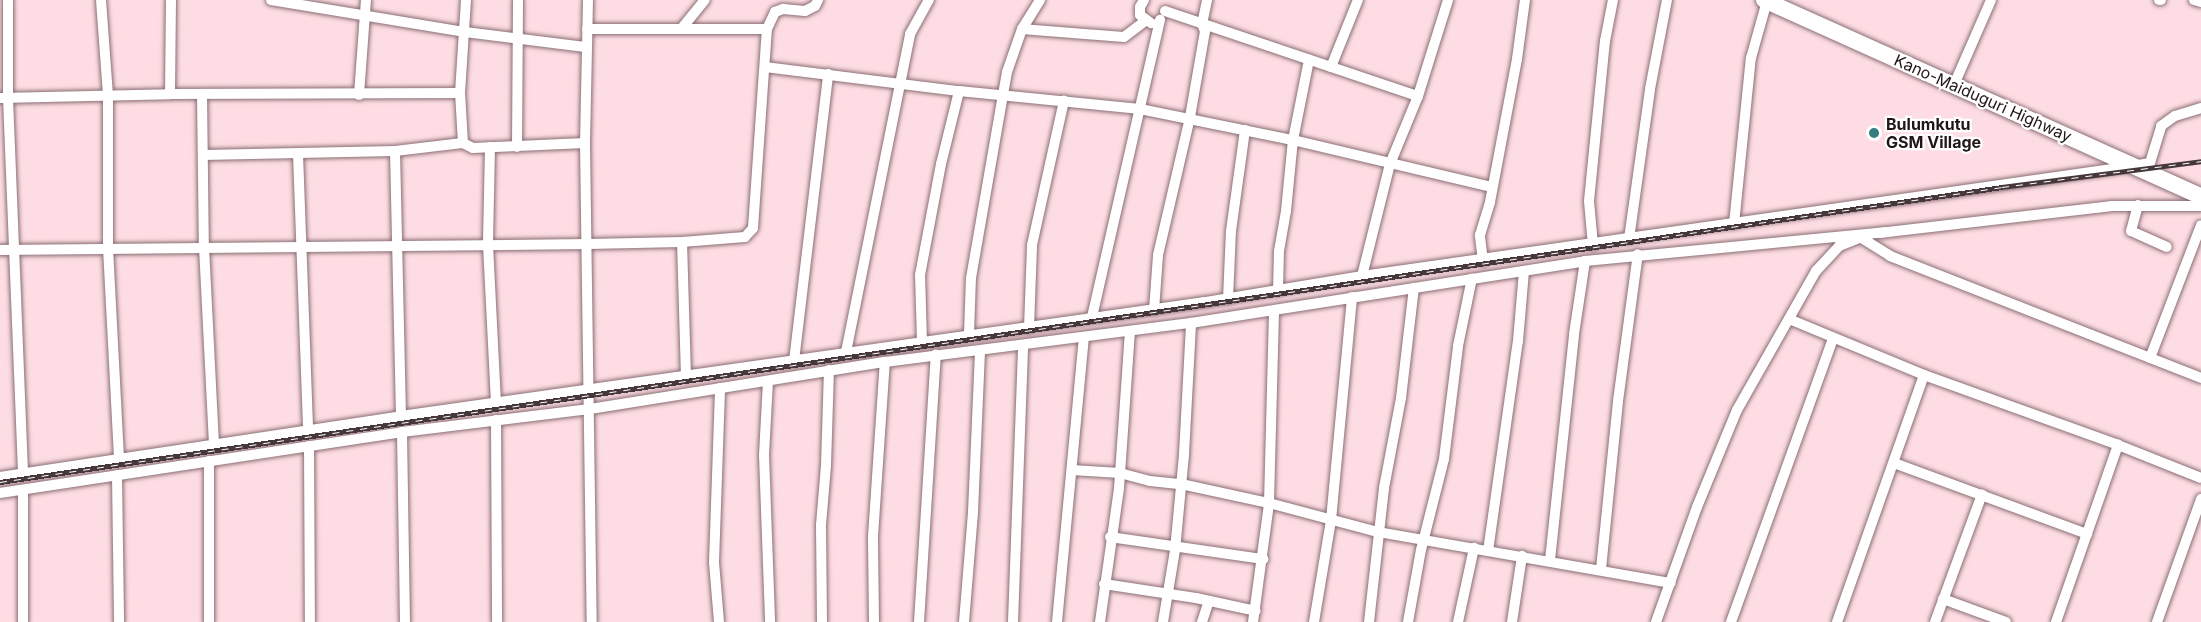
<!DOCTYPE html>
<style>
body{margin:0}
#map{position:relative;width:2201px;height:622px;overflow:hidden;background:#fddde3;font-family:Inter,sans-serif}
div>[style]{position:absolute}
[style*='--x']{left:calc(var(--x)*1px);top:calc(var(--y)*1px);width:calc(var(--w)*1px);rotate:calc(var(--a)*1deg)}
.roads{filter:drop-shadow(0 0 2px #8a6e73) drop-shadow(0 0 2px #8a6e73)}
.minor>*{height:10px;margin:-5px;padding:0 5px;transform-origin:5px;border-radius:5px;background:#fff}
.highway>*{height:16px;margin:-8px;padding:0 8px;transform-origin:8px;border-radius:8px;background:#fff}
.rail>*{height:4.5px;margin-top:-2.25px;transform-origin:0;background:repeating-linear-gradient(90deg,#fff 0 7px,#46383a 0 14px);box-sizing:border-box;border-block:2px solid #46383a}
.dots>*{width:16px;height:16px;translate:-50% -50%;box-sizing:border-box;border:3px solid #fff;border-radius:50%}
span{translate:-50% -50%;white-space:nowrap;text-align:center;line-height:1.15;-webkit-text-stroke:4.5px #fff;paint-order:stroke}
.street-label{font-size:16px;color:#201618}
.poi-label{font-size:16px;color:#201618;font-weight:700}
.left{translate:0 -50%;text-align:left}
</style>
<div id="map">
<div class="roads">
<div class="minor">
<div style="--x:8;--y:0;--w:98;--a:90"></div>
<div style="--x:8;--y:98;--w:376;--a:87.7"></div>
<div style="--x:101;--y:0;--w:95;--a:85.8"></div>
<div style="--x:108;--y:95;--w:153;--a:90"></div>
<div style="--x:108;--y:248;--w:211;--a:87"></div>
<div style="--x:271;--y:0;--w:197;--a:9.4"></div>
<div style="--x:465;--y:32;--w:121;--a:7.1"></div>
<div style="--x:588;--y:0;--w:143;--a:91.2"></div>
<div style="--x:585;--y:143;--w:479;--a:89.2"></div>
<div style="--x:1144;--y:0;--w:8;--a:120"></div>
<div style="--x:1140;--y:7;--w:8;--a:90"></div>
<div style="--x:1140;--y:15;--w:14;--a:36"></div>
<div style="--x:2159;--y:0;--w:2;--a:0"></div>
<div style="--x:2194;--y:0;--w:7;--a:16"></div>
<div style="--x:1165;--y:11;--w:267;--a:18.6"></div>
<div style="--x:682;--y:28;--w:36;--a:-51"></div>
<div style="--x:587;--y:29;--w:180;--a:0"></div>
<div style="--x:1022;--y:29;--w:102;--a:4.5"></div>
<div style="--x:1124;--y:37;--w:26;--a:-37"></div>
<div style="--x:765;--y:67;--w:195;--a:7.1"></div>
<div style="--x:959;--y:91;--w:182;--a:5.7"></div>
<div style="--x:1140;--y:109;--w:156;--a:11.5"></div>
<div style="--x:1293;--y:140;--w:204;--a:13.3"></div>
<div style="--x:1331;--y:67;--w:72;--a:-68.1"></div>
<div style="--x:1957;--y:78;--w:85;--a:-66.4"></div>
<div style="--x:170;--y:94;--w:94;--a:-89.4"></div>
<div style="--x:202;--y:94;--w:153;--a:89.3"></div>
<div style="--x:204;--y:247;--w:199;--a:87.1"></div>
<div style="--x:359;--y:95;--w:95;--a:-85.8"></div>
<div style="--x:0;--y:98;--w:170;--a:-1.3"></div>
<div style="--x:170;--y:94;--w:290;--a:-0.2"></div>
<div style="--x:463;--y:143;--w:50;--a:-93.4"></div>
<div style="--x:460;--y:93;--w:93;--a:-86.3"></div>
<div style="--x:490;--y:147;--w:98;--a:91.2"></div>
<div style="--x:488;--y:245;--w:159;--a:87.1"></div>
<div style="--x:517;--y:147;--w:147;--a:-89.6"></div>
<div style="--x:395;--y:151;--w:265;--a:88.7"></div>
<div style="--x:298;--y:154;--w:276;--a:87.9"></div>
<div style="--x:203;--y:155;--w:192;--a:-1.2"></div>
<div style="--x:395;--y:151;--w:68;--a:-6.7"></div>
<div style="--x:463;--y:143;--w:11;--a:27"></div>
<div style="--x:473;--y:148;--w:112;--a:-2.6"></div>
<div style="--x:2138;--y:205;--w:27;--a:105"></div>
<div style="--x:2131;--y:231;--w:39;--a:24"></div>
<div style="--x:1734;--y:224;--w:167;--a:-84.2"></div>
<div style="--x:1751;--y:58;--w:59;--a:-74.3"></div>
<div style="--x:1879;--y:233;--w:235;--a:-6.6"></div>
<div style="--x:2112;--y:206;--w:89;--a:0"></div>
<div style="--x:1860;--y:237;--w:36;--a:32"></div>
<div style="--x:1890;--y:256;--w:334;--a:21.4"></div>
<div style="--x:1629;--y:239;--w:151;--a:-82"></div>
<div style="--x:1650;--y:89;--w:91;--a:-79.2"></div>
<div style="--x:682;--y:242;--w:135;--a:88.3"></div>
<div style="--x:1593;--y:245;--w:44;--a:-95.2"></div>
<div style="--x:1589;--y:201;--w:161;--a:-84.3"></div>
<div style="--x:1605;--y:41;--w:42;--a:-79"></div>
<div style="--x:0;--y:250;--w:588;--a:-0.58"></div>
<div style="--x:588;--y:244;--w:94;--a:-1.2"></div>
<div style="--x:682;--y:242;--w:63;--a:-4.5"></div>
<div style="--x:745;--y:237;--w:12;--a:-48"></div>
<div style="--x:753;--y:228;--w:199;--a:-86"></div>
<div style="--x:767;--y:29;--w:19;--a:-65"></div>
<div style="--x:775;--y:12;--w:9;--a:-21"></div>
<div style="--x:783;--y:9;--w:22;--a:5"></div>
<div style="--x:805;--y:11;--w:11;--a:-27"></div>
<div style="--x:815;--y:6;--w:7;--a:-63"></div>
<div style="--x:1483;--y:261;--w:26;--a:-97"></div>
<div style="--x:1480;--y:235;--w:34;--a:-73"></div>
<div style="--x:1490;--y:202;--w:146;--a:-79.3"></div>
<div style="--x:1517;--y:59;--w:60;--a:-82.3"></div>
<div style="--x:1362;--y:276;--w:115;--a:-76"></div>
<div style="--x:1390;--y:164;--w:74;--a:-67.6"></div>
<div style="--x:1418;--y:96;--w:101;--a:-72.6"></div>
<div style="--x:1278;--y:291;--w:40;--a:-88.6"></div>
<div style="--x:1279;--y:251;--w:41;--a:-80.1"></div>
<div style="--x:1286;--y:211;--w:71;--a:-84.4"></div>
<div style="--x:1293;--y:140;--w:82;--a:-78.7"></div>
<div style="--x:1228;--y:299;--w:68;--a:-87.5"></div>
<div style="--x:1231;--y:231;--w:102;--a:-82.1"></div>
<div style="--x:1154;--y:310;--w:55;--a:-85.8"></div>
<div style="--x:1158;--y:255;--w:142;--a:-76.9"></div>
<div style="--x:1190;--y:117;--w:87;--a:-80.1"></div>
<div style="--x:1205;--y:31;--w:8;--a:-113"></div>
<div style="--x:1202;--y:24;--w:25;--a:-78"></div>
<div style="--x:1092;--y:317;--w:305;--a:-77.1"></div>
<div style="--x:1789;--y:319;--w:146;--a:22.5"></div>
<div style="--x:1924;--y:375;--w:206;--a:19.8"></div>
<div style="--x:2118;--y:445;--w:89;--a:21.7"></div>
<div style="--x:1029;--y:328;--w:83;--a:-87.9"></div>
<div style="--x:1032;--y:245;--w:148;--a:-77.5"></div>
<div style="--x:969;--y:334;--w:56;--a:-88"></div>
<div style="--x:971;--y:278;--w:209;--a:-80.1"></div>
<div style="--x:1007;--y:72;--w:46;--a:-70.8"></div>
<div style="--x:1022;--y:29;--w:34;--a:-58"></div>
<div style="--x:922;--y:341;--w:66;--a:-91.7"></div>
<div style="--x:920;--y:275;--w:113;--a:-79.3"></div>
<div style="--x:941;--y:164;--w:75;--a:-76.1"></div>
<div style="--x:846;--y:352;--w:324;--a:-78.6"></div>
<div style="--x:910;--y:34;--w:39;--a:-61"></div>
<div style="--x:2150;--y:358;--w:142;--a:-69"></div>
<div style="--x:794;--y:361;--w:289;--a:-83.2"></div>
<div style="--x:768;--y:381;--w:74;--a:93.1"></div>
<div style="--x:764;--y:455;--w:167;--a:87.9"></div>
<div style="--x:496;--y:420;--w:202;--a:89.7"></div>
<div style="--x:402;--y:432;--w:190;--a:89.1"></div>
<div style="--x:309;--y:446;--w:176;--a:89.7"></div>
<div style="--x:1894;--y:463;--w:206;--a:20.2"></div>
<div style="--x:1072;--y:470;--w:48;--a:3.6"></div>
<div style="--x:1120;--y:473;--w:31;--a:15"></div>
<div style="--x:1150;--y:481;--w:31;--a:6"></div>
<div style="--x:1181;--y:484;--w:90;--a:12.2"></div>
<div style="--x:1269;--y:503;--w:113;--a:14.9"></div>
<div style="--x:1378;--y:532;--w:297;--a:9.9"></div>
<div style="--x:117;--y:475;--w:147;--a:89.2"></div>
<div style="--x:0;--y:477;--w:406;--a:-8.6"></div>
<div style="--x:401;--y:416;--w:812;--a:-8.07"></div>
<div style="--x:1205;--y:302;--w:159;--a:-9.4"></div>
<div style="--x:1362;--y:276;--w:779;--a:-8.12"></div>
<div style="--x:2133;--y:166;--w:17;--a:-10"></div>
<div style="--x:2150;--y:163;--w:39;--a:-73"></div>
<div style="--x:2161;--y:126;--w:17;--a:-36"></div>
<div style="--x:2175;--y:116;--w:27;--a:-17"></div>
<div style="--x:0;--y:493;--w:407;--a:-8.6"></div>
<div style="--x:402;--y:432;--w:189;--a:-7"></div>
<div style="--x:590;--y:409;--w:299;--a:-9.1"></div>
<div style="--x:885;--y:362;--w:308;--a:-7.3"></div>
<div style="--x:1191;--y:323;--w:399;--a:-8.9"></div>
<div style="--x:1585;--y:261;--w:301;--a:-5.5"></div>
<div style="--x:1110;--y:537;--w:155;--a:8.2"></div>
<div style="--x:1488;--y:551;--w:212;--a:-81.9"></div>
<div style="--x:1518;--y:341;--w:70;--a:-85.1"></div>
<div style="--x:1550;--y:560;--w:227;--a:-83.9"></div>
<div style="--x:1574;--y:334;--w:74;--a:-81.4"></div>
<div style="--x:1601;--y:569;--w:169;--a:-84.2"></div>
<div style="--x:1618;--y:401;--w:148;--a:-82.3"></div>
<div style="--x:1104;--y:584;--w:93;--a:8.7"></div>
<div style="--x:1196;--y:598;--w:61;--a:12.2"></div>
<div style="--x:1943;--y:599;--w:67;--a:20.1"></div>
<div style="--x:23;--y:622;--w:132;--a:-90"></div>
<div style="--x:209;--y:622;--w:161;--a:-90"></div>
<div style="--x:719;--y:622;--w:60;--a:-94.8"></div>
<div style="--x:714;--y:562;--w:174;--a:-88"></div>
<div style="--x:822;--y:622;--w:97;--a:-90.6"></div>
<div style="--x:821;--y:525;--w:60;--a:-85.2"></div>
<div style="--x:826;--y:465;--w:95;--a:-88.2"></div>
<div style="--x:874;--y:622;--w:86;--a:-90.7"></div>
<div style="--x:873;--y:536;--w:174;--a:-86.1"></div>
<div style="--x:919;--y:622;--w:268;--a:-86.4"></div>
<div style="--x:964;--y:622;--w:110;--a:-85.3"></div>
<div style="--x:973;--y:512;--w:161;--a:-87.5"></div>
<div style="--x:1013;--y:622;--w:276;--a:-87.9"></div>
<div style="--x:1057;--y:622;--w:285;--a:-84.6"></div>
<div style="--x:1100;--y:622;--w:135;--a:-81.9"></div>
<div style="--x:1119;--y:488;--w:156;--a:-86"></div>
<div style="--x:1163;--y:622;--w:73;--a:-80.5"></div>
<div style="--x:1175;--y:550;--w:96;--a:-84.6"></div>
<div style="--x:1184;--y:454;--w:131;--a:-86.9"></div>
<div style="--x:1202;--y:622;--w:22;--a:-72"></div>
<div style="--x:1253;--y:622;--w:120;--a:-82.3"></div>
<div style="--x:1269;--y:503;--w:192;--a:-88.5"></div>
<div style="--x:1314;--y:622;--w:103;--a:-80.5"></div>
<div style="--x:1331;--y:520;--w:224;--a:-84.6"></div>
<div style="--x:1369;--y:622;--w:135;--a:-83.6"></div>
<div style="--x:1384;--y:488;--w:92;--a:-79.3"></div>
<div style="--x:1401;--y:398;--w:111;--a:-83.3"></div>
<div style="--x:1408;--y:622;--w:73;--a:-79.8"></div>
<div style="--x:1421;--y:550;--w:94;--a:-75.8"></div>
<div style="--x:1444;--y:459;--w:114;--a:-82.9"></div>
<div style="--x:1458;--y:346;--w:69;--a:-78.4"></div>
<div style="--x:1458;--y:622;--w:76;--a:-77.8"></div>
<div style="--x:1512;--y:622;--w:67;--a:-81.4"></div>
<div style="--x:1656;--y:622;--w:122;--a:-70.4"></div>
<div style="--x:1697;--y:507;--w:105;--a:-67.6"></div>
<div style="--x:1737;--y:410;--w:160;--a:-60.4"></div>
<div style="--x:1816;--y:271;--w:34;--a:-47"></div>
<div style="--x:1839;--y:246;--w:24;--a:-22"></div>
<div style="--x:1731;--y:622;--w:301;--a:-70.2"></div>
<div style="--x:1837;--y:622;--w:262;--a:-70.6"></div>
<div style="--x:1935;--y:622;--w:136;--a:-69.8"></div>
<div style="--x:2056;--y:622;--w:188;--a:-70.7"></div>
<div style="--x:2157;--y:622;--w:131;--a:-70.3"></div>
</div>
<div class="highway">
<div style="--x:1764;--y:0;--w:479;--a:24.2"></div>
</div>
</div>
<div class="rail">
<div style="--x:0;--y:482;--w:2024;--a:-8.38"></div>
<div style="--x:2002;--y:187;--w:201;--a:-7.4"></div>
</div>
<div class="dots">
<div style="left:1874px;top:133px;background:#347d81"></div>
</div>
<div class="street-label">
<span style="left:1983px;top:98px;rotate:24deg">Kano-Maiduguri Highway</span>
</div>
<div class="poi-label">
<span class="left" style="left:1886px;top:133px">Bulumkutu<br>GSM Village</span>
</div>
</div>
